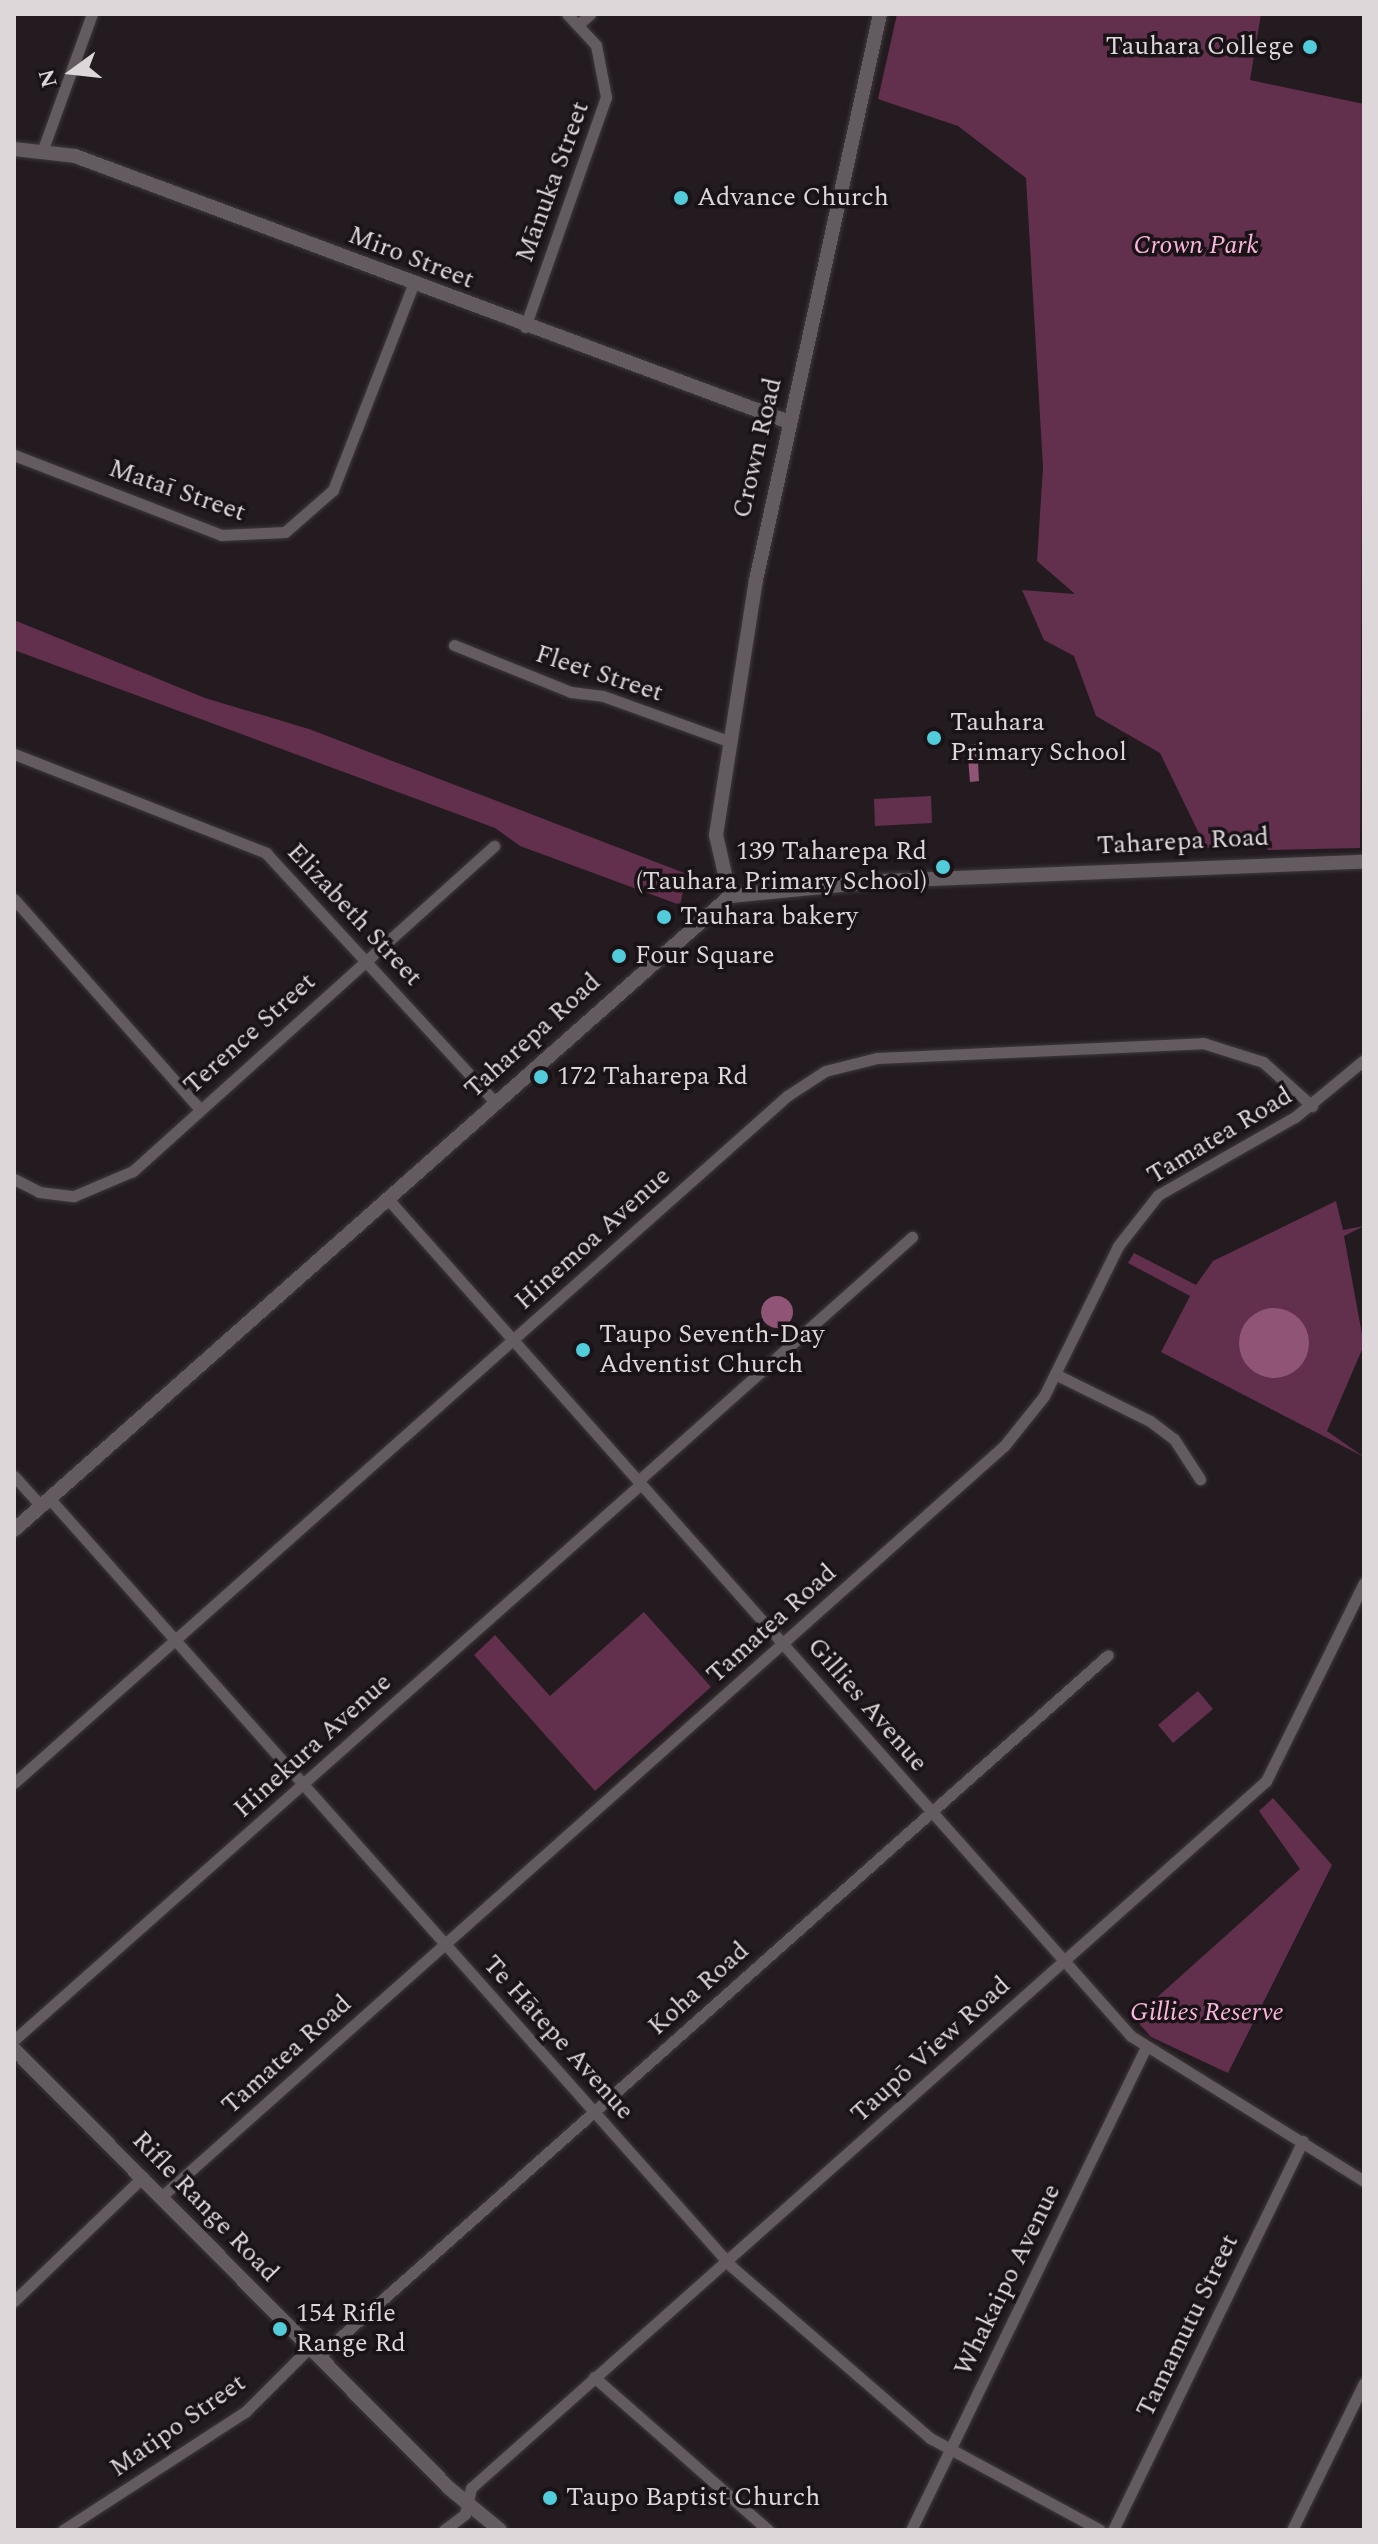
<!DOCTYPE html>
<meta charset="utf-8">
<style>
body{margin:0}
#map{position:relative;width:1378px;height:2544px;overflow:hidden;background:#231b1f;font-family:Spectral,serif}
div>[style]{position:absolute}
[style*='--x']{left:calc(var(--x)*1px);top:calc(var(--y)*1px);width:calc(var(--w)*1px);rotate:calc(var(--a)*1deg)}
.green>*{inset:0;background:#622f4d}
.water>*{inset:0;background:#905476}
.round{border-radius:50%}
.roads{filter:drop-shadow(0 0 2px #3e383b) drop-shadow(0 0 2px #3e383b)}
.minor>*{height:11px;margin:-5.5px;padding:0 5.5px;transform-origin:5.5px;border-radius:5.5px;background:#645b60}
.tertiary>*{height:14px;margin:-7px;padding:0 7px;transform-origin:7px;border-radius:7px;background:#645b60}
.dots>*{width:22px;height:22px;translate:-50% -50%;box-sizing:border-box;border:4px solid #191216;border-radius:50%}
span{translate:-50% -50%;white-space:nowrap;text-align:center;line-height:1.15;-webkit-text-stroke:7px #191216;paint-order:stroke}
.poi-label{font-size:26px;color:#ddd7da}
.right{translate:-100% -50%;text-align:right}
.left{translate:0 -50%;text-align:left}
.street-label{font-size:26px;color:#ddd7da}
.park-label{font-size:26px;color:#fdb4dc;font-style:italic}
.frame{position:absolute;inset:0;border:16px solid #ddd7da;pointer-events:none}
.north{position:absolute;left:32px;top:32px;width:80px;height:80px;-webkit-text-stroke:6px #191216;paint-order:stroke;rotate:255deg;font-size:22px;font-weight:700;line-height:32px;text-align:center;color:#ddd7da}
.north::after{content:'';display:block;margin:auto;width:28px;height:36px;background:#ddd7da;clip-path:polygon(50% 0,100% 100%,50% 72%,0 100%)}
</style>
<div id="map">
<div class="green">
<div style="clip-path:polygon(897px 14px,1261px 14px,1250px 80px,1364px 104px,1360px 848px,1268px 850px,1262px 841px,1206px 848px,1160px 753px,1096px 716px,1074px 656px,1044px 640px,1022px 590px,1075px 594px,1037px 561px,1043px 467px,1026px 178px,958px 126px,878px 99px)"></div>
<div style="clip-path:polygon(14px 620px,205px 698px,309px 729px,687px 874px,680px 905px,520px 846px,495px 828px,14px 650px)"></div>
<div style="clip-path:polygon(931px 796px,932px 823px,875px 826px,874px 799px)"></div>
<div style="clip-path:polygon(1336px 1201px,1343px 1230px,1364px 1226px,1344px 1236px,1364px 1345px,1327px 1431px,1364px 1457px,1161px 1352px,1190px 1296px,1128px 1263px,1134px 1253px,1196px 1285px,1213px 1261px)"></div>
<div style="clip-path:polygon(644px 1612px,711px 1687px,595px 1791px,474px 1655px,495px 1635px,550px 1696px)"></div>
<div style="clip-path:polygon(1198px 1691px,1213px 1709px,1173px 1743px,1158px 1725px)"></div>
<div style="clip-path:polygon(1273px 1798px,1332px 1865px,1228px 2073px,1151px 2037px,1134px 2018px,1300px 1869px,1259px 1811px)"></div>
</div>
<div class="water">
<div style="clip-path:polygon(977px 744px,979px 781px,970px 782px,967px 745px)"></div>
<div class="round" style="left:761px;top:1296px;width:32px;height:32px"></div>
<div class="round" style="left:1239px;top:1308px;width:70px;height:70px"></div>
</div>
<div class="roads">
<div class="minor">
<div style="--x:579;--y:24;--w:15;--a:-42"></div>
<div style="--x:43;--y:149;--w:144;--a:-70.1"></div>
<div style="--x:525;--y:327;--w:244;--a:-70.6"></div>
<div style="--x:606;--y:97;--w:53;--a:-100.9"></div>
<div style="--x:596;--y:45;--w:42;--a:-133.1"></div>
<div style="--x:14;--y:455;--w:222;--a:21.1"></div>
<div style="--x:221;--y:535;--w:64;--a:-2.7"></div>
<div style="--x:285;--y:532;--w:64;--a:-41.2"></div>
<div style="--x:333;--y:490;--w:220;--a:-68.7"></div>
<div style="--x:454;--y:645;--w:126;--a:21.9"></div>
<div style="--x:571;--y:692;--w:32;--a:7"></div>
<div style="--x:603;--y:696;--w:136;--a:19.8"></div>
<div style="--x:14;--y:754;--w:271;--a:21.4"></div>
<div style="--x:266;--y:853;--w:338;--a:47.4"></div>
<div style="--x:14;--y:899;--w:279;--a:48.5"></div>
<div style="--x:14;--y:1179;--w:28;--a:27"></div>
<div style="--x:39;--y:1192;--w:35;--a:7"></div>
<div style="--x:74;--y:1196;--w:64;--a:-23"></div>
<div style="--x:133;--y:1171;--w:486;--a:-42"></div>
<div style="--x:387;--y:1198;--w:1121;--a:48.4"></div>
<div style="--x:1131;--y:2036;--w:274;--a:31.9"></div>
<div style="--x:1055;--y:1374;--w:106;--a:26.3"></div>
<div style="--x:1150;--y:1421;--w:30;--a:37"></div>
<div style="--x:1174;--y:1439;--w:48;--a:57"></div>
<div style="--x:14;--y:1476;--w:40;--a:48"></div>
<div style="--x:638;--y:1481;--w:367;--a:-41.7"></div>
<div style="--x:49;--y:1498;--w:1029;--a:48.39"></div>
<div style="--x:732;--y:2267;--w:262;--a:40.8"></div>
<div style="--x:930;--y:2438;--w:193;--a:28.4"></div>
<div style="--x:14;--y:1783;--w:1034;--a:-41.63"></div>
<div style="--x:787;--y:1096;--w:45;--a:-33.3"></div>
<div style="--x:825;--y:1071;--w:54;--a:-14"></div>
<div style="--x:877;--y:1058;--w:326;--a:-2.6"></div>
<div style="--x:1203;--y:1043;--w:63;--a:17.6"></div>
<div style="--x:1263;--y:1062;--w:66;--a:41.9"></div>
<div style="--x:14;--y:2040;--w:838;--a:-41.57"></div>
<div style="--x:161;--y:2197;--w:1129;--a:-41.7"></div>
<div style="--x:1004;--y:1446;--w:64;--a:-51.3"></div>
<div style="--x:1044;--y:1396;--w:167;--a:-63.7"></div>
<div style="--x:1118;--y:1246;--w:65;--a:-51.9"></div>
<div style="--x:1158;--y:1195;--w:158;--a:-29.7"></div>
<div style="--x:1295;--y:1117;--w:89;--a:-39.6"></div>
<div style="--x:14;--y:2301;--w:179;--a:-43.9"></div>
<div style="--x:319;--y:2356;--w:1055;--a:-41.62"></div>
<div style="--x:594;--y:2377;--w:232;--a:41.3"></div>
<div style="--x:63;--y:2530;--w:217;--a:-33"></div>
<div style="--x:245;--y:2412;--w:92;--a:-45"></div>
<div style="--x:444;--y:2530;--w:26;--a:-37"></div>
<div style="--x:465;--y:2514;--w:27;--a:-77"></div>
<div style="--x:471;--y:2488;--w:1064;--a:-41.65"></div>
<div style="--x:1266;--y:1781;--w:221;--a:-63.7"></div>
<div style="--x:911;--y:2530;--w:535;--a:-64.06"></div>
<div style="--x:1113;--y:2530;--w:433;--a:-64"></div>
<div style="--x:1292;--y:2530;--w:164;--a:-63.9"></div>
</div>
<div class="tertiary">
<div style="--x:14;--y:149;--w:61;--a:6.5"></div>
<div style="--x:75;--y:156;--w:762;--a:20.43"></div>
<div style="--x:730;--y:896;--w:63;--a:-102.9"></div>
<div style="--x:716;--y:835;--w:258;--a:-81.1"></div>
<div style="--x:756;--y:580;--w:579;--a:-77.64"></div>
<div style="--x:14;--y:1530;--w:956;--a:-41.52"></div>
<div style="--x:730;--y:896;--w:153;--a:-5.6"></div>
<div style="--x:882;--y:881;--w:482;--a:-2.3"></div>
<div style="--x:14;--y:2049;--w:618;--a:45.26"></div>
<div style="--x:449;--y:2488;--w:66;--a:39.5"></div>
</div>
</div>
<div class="dots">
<div style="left:1310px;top:47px;background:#52cbda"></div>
<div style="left:681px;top:198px;background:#52cbda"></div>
<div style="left:934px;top:738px;background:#52cbda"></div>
<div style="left:943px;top:867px;background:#52cbda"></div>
<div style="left:664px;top:917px;background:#52cbda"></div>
<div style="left:619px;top:956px;background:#52cbda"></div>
<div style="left:541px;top:1077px;background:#52cbda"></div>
<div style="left:583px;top:1350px;background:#52cbda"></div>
<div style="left:280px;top:2329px;background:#52cbda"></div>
<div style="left:550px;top:2498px;background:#52cbda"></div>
</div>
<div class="poi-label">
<span class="right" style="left:1294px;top:47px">Tauhara College</span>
<span class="left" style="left:697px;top:198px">Advance Church</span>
<span class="left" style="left:950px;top:738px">Tauhara<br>Primary School</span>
<span class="right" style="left:927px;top:867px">139 Taharepa Rd<br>(Tauhara Primary School)</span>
<span class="left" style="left:680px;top:917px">Tauhara bakery</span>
<span class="left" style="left:635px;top:956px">Four Square</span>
<span class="left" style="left:557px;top:1077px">172 Taharepa Rd</span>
<span class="left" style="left:599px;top:1350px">Taupo Seventh-Day<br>Adventist Church</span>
<span class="left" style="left:296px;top:2329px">154 Rifle<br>Range Rd</span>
<span class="left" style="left:566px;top:2498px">Taupo Baptist Church</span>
</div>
<div class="street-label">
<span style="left:553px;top:182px;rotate:-70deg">Mānuka Street</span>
<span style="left:411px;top:258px;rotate:21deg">Miro Street</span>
<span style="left:758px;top:448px;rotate:-77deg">Crown Road</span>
<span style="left:177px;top:491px;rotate:19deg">Mataī Street</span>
<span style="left:599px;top:674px;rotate:18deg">Fleet Street</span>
<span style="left:1183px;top:842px;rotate:-3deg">Taharepa Road</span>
<span style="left:354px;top:915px;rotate:47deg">Elizabeth Street</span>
<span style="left:250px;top:1034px;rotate:-42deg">Terence Street</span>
<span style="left:533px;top:1036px;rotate:-42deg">Taharepa Road</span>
<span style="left:1220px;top:1136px;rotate:-31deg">Tamatea Road</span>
<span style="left:593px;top:1239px;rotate:-42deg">Hinemoa Avenue</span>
<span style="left:772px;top:1624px;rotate:-42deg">Tamatea Road</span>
<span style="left:867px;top:1705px;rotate:49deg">Gillies Avenue</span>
<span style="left:313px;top:1746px;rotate:-42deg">Hinekura Avenue</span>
<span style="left:699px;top:1989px;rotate:-42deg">Koha Road</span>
<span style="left:558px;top:2038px;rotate:48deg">Te Hātepe Avenue</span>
<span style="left:931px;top:2050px;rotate:-42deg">Taupō View Road</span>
<span style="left:287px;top:2055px;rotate:-42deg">Tamatea Road</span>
<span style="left:205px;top:2207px;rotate:46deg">Rifle Range Road</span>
<span style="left:1008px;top:2280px;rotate:-64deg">Whakaipo Avenue</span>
<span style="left:1188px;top:2326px;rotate:-64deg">Tamamutu Street</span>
<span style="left:178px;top:2426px;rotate:-35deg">Matipo Street</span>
</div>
<div class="park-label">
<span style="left:1196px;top:246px">Crown Park</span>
<span style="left:1207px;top:2013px">Gillies Reserve</span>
</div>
<div class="frame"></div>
<div class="north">N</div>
</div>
